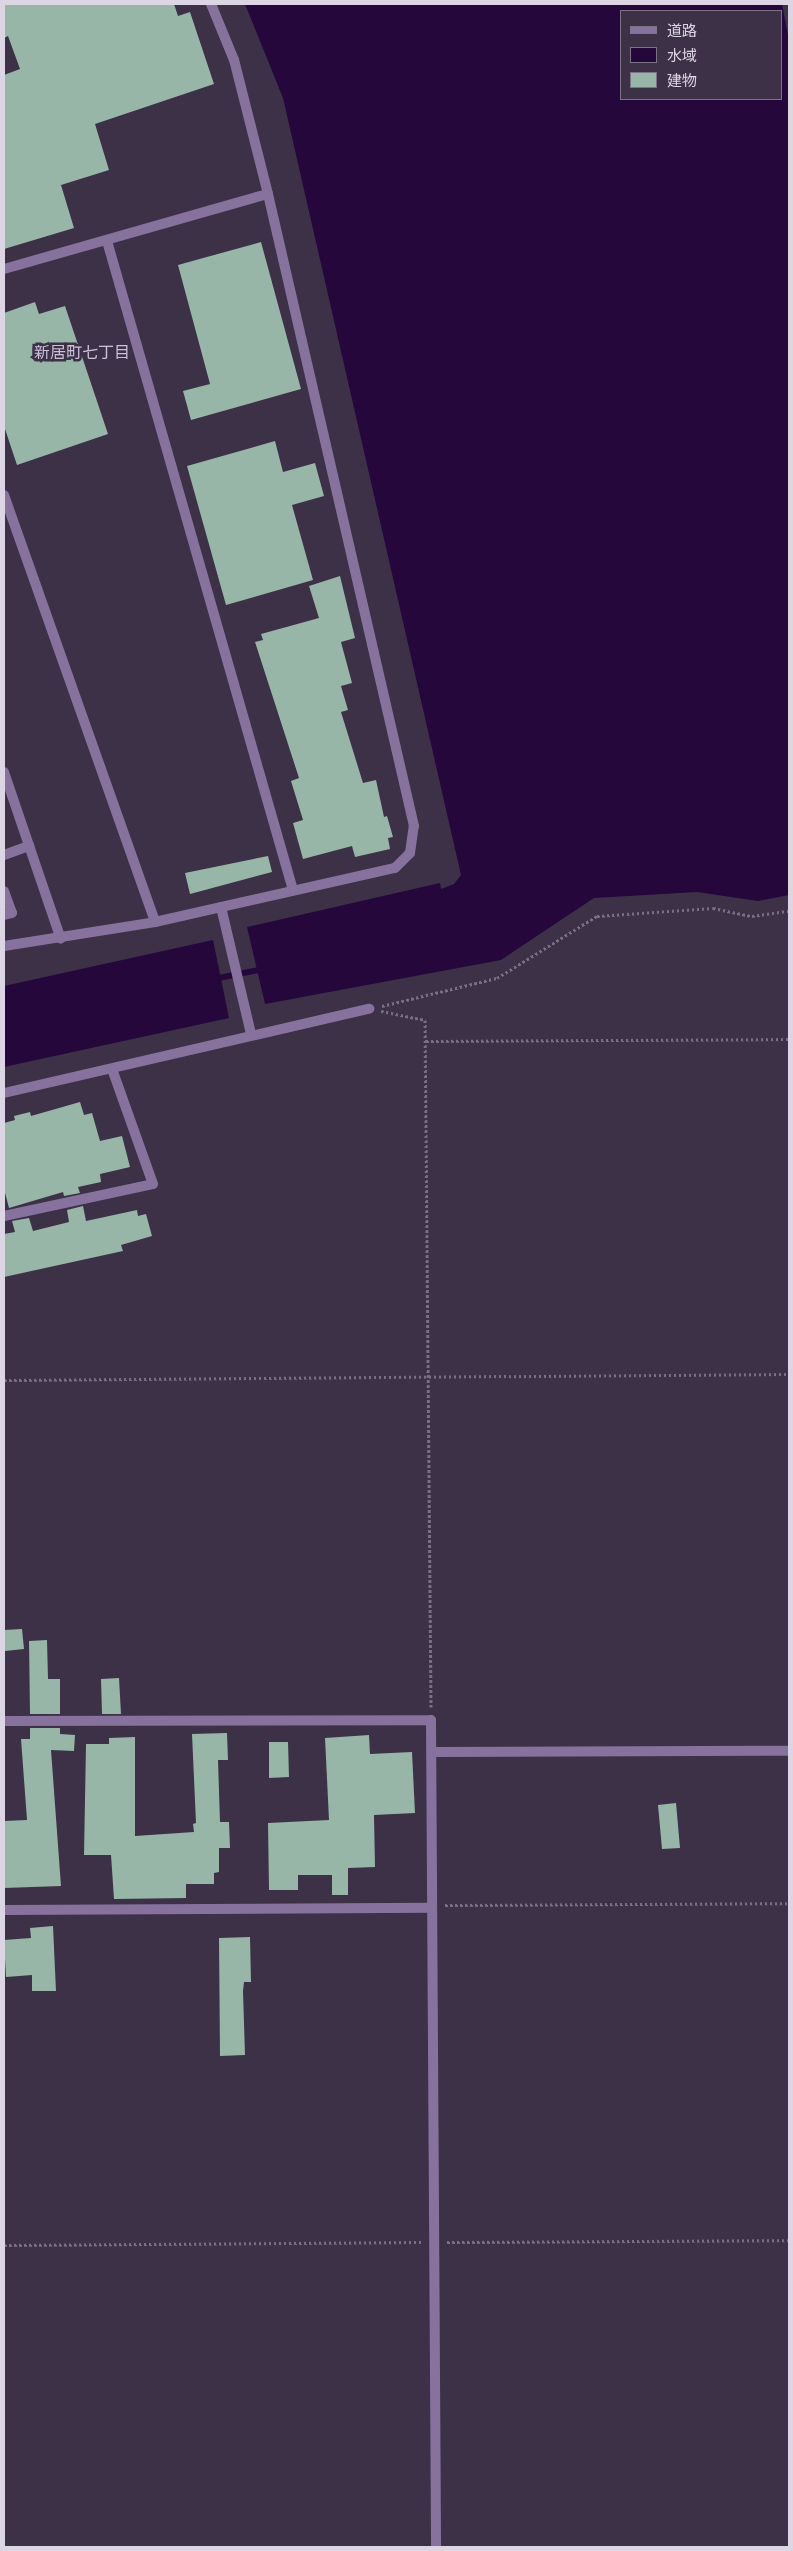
<!DOCTYPE html>
<meta charset="utf-8">
<style>
body{margin:0}
#map{position:relative;width:793px;height:2551px;overflow:hidden;background:#3c3147;font-family:"Nunito Sans","Noto Sans JP",sans-serif}
div>[style]{position:absolute}
[style*='--x']{left:calc(var(--x)*1px);top:calc(var(--y)*1px);width:calc(var(--w)*1px);rotate:calc(var(--a)*1deg)}
.water>*{inset:0;background:#25073c}
.stream>*{height:5.5px;margin:-2.75px;padding:0 2.75px;transform-origin:2.75px;border-radius:2.75px;background:#25073c}
.building>*{inset:0;background:#97b6a7}
.path>*{height:3px;margin-top:-1.5px;transform-origin:0;background:repeating-linear-gradient(90deg,#786f82 0 2.5px,transparent 0 5px)}
.service>*{height:10px;margin:-5px;padding:0 5px;transform-origin:5px;border-radius:5px;background:#87729e}
.minor>*{height:10px;margin:-5px;padding:0 5px;transform-origin:5px;border-radius:5px;background:#87729e}
span{translate:-50% -50%;white-space:nowrap;text-align:center;line-height:1.15;-webkit-text-stroke:5px #3c3147;paint-order:stroke}
.neighbourhood-label{font-size:16px;color:#ccc0db}
.frame{position:absolute;inset:0;border:5px solid #dcd6e4;pointer-events:none}
.legend{position:absolute;left:620px;top:10px;width:162px;height:90px;box-sizing:border-box;background:#3c3147;border:1px solid #7c7386;margin:0;padding:6px 9px;list-style:none;font-size:15px;color:#dcd6e4}
.legend li{display:flex;align-items:center;gap:10px;height:25px}
.legend b{width:25px;border:1px solid #7c7386}
</style>
<div id="map">
<div class="water">
<div style="clip-path:polygon(evenodd,245px 4px,782px 4px,789px 40px,789px 895px,758px 901px,697px 892px,594px 898px,501px 960px,265px 1004px,247px 927px,440px 883px,441px 889px,454px 884px,461px 875px,283px 98px,245px 4px,622px 11px,782px 11px,782px 99px,622px 99px,622px 11px)"></div>
<div style="clip-path:polygon(213px 940px,229px 1018px,4px 1067px,4px 986px)"></div>
</div>
<div class="stream">
<div style="--x:214;--y:979;--w:51;--a:-11.3"></div>
</div>
<div class="building">
<div style="clip-path:polygon(4px 4px,174px 4px,178px 16px,190px 12px,214px 84px,95px 124px,109px 170px,61px 185px,74px 228px,4px 249px,4px 75px,20px 69px,8px 36px,4px 38px)"></div>
<div style="clip-path:polygon(261px 242px,301px 389px,191px 420px,183px 391px,210px 384px,178px 265px)"></div>
<div style="clip-path:polygon(35px 302px,39px 314px,65px 306px,108px 434px,17px 465px,4px 426px,4px 313px)"></div>
<div style="clip-path:polygon(275px 441px,283px 472px,315px 463px,324px 496px,292px 505px,313px 580px,226px 605px,187px 466px)"></div>
<div style="clip-path:polygon(340px 576px,355px 638px,341px 642px,352px 683px,341px 686px,348px 710px,341px 712px,363px 783px,376px 780px,384px 817px,387px 816px,393px 837px,388px 838px,390px 849px,355px 857px,352px 846px,303px 859px,293px 823px,303px 820px,291px 781px,299px 778px,255px 642px,263px 640px,261px 634px,319px 618px,309px 586px)"></div>
<div style="clip-path:polygon(268px 856px,272px 872px,190px 894px,185px 873px)"></div>
<div style="clip-path:polygon(80px 1102px,84px 1115px,92px 1113px,100px 1141px,122px 1136px,130px 1167px,100px 1174px,101px 1182px,78px 1187px,80px 1193px,64px 1196px,63px 1192px,9px 1208px,4px 1189px,4px 1123px,15px 1120px,14px 1116px,30px 1112px,31px 1116px)"></div>
<div style="clip-path:polygon(83px 1206px,86px 1221px,137px 1210px,138px 1216px,146px 1214px,152px 1236px,121px 1245px,123px 1251px,4px 1277px,4px 1234px,15px 1232px,12px 1221px,29px 1218px,33px 1231px,69px 1222px,67px 1210px)"></div>
<div style="clip-path:polygon(22px 1629px,24px 1649px,5px 1651px,4px 1630px)"></div>
<div style="clip-path:polygon(47px 1640px,48px 1679px,60px 1679px,60px 1714px,30px 1714px,29px 1641px)"></div>
<div style="clip-path:polygon(119px 1678px,121px 1714px,102px 1714px,101px 1679px)"></div>
<div style="clip-path:polygon(30px 1728px,60px 1728px,60px 1734px,75px 1735px,74px 1751px,51px 1750px,61px 1886px,4px 1888px,4px 1821px,27px 1820px,21px 1739px,30px 1739px)"></div>
<div style="clip-path:polygon(227px 1733px,228px 1760px,218px 1760px,220px 1822px,229px 1822px,230px 1848px,219px 1848px,219px 1872px,214px 1873px,214px 1884px,186px 1884px,186px 1898px,114px 1899px,111px 1855px,84px 1855px,86px 1744px,109px 1744px,109px 1738px,135px 1737px,135px 1836px,194px 1832px,193px 1824px,196px 1823px,192px 1734px)"></div>
<div style="clip-path:polygon(369px 1735px,370px 1754px,412px 1752px,415px 1813px,374px 1815px,375px 1867px,348px 1868px,348px 1895px,332px 1895px,332px 1875px,298px 1875px,298px 1890px,269px 1890px,268px 1823px,329px 1820px,325px 1738px)"></div>
<div style="clip-path:polygon(269px 1742px,288px 1742px,289px 1777px,269px 1778px)"></div>
<div style="clip-path:polygon(676px 1803px,680px 1848px,662px 1849px,658px 1805px)"></div>
<div style="clip-path:polygon(53px 1926px,56px 1991px,32px 1991px,32px 1975px,6px 1977px,4px 1940px,31px 1938px,30px 1928px)"></div>
<div style="clip-path:polygon(250px 1937px,251px 1982px,244px 1982px,243px 1991px,245px 2055px,220px 2056px,219px 1938px)"></div>
</div>
<div class="path">
<div style="--x:382;--y:1006;--w:118;--a:-13.7"></div>
<div style="--x:497;--y:978;--w:118;--a:-31.8"></div>
<div style="--x:597;--y:916;--w:116;--a:-3.9"></div>
<div style="--x:713;--y:908;--w:40;--a:12"></div>
<div style="--x:752;--y:916;--w:37;--a:-8"></div>
<div style="--x:381;--y:1011;--w:45;--a:11.6"></div>
<div style="--x:425;--y:1020;--w:687;--a:89.5"></div>
<div style="--x:426;--y:1041;--w:363;--a:-0.3"></div>
<div style="--x:4;--y:1380;--w:785;--a:-0.44"></div>
<div style="--x:445;--y:1905;--w:344;--a:-0.3"></div>
<div style="--x:447;--y:2242;--w:342;--a:-0.3"></div>
<div style="--x:4;--y:2245;--w:417;--a:-0.4"></div>
</div>
<div class="service">
<div style="--x:4;--y:855;--w:27;--a:-20"></div>
<div style="--x:4;--y:891;--w:23;--a:70"></div>
<div style="--x:12;--y:913;--w:8;--a:166"></div>
<div style="--x:221;--y:907;--w:130;--a:76.7"></div>
</div>
<div class="minor">
<div style="--x:107;--y:241;--w:675;--a:74.01"></div>
<div style="--x:4;--y:269;--w:274;--a:-15.9"></div>
<div style="--x:4;--y:495;--w:453;--a:70.5"></div>
<div style="--x:4;--y:772;--w:176;--a:71.2"></div>
<div style="--x:4;--y:946;--w:153;--a:-9"></div>
<div style="--x:155;--y:922;--w:246;--a:-12.7"></div>
<div style="--x:395;--y:868;--w:21;--a:-45"></div>
<div style="--x:410;--y:853;--w:27;--a:-82"></div>
<div style="--x:414;--y:826;--w:649;--a:-103.01"></div>
<div style="--x:268;--y:194;--w:138;--a:-104.2"></div>
<div style="--x:234;--y:60;--w:61;--a:-112.3"></div>
<div style="--x:4;--y:1093;--w:375;--a:-13"></div>
<div style="--x:4;--y:1216;--w:152;--a:-12.1"></div>
<div style="--x:153;--y:1184;--w:122;--a:-109.6"></div>
<div style="--x:4;--y:1721;--w:427;--a:-0.1"></div>
<div style="--x:431;--y:1720;--w:827;--a:89.65"></div>
<div style="--x:433;--y:1752;--w:356;--a:-0.2"></div>
<div style="--x:4;--y:1910;--w:428;--a:-0.3"></div>
</div>
<div class="neighbourhood-label">
<span style="left:82px;top:353px">新居町七丁目</span>
</div>
<div class="frame"></div>
<ul class="legend">
<li><b style="height:6px;background:#87729e"></b>道路</li>
<li><b style="height:14px;background:#25073c"></b>水域</li>
<li><b style="height:14px;background:#97b6a7"></b>建物</li>
</ul>
</div>
